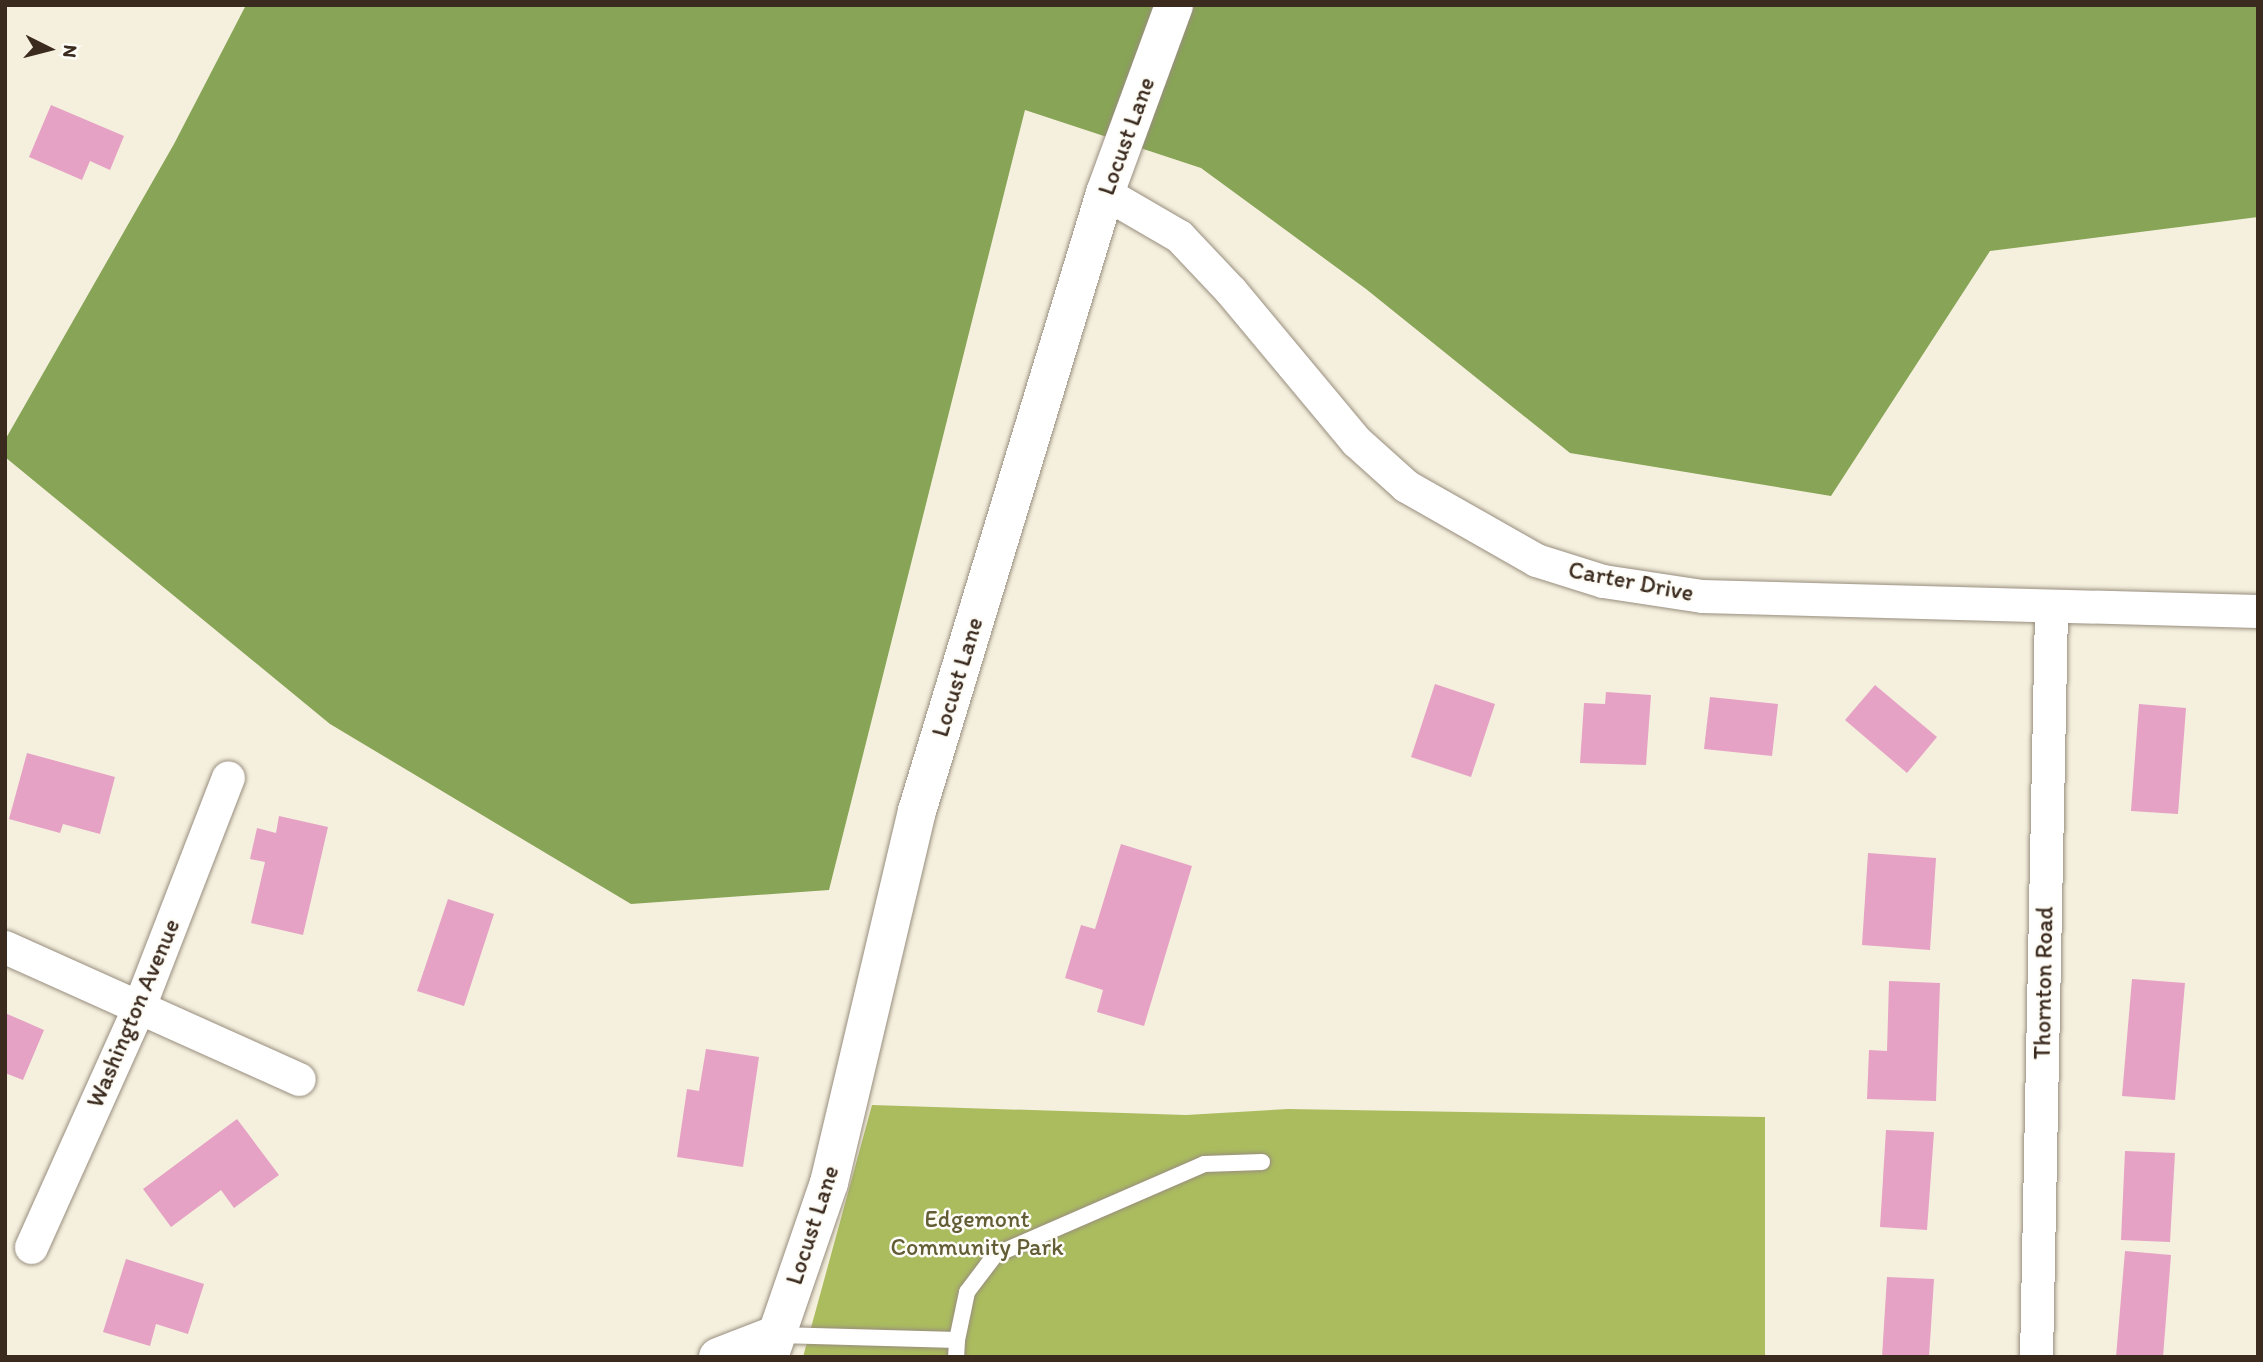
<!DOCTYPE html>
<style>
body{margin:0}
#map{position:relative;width:2263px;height:1362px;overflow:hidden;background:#f5f0de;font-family:Itim,sans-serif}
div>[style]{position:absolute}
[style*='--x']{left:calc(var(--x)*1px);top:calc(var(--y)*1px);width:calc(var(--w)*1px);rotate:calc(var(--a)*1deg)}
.green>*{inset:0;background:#abbc5f}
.forest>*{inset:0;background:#88a456}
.building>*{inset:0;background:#e5a2c4}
.roads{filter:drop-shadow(0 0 2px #988d7e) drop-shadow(0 0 2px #988d7e)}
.lane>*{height:16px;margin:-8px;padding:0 8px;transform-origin:8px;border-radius:8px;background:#fff}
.street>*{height:33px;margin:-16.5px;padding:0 16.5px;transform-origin:16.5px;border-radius:16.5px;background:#fff}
.secondary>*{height:38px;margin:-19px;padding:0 19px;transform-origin:19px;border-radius:19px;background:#fff}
span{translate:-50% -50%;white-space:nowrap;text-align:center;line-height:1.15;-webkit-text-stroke:5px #fdfcf7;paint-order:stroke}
.street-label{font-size:24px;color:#3b2a1e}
.park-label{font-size:24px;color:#625d35}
.frame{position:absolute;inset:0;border:7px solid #3b2a1e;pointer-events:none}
.north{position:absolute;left:14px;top:14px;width:70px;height:70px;-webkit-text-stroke:5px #fdfcf7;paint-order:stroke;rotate:96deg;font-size:19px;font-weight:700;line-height:28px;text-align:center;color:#3b2a1e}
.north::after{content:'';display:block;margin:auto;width:24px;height:32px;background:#3b2a1e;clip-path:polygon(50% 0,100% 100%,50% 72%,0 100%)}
</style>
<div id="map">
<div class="green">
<div style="clip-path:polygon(872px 1105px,1186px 1115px,1288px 1109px,1765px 1117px,1765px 1357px,803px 1357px)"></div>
</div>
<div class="forest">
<div style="clip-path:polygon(246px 5px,2258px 5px,2258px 217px,1990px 251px,1831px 496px,1570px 453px,1366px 289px,1201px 168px,1025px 110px,829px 890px,631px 904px,330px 724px,5px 457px,5px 440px,174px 144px)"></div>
</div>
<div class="building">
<div style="clip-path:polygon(51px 105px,124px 136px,110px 170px,90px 161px,82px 180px,29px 157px)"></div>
<div style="clip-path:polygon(1435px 684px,1495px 704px,1471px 777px,1411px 757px)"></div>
<div style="clip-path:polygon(1875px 685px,1937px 737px,1907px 773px,1845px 720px)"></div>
<div style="clip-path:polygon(1606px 692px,1651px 695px,1646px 765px,1580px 763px,1584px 703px,1605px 704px)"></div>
<div style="clip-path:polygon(1710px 697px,1778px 704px,1772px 756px,1704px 749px)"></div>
<div style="clip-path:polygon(2139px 704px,2186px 708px,2178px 814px,2131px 811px)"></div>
<div style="clip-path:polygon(27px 753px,115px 777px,100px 834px,63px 824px,60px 833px,9px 819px)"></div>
<div style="clip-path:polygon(279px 816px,328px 827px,303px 935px,251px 923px,265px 862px,250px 859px,257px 828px,276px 833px)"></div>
<div style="clip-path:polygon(1121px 844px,1192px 866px,1144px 1026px,1097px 1012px,1103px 990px,1065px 978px,1081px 925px,1095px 929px)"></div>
<div style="clip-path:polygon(1868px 853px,1936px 858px,1930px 950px,1862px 945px)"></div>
<div style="clip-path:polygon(448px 899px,494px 914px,464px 1006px,417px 991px)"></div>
<div style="clip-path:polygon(2132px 979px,2185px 983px,2175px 1100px,2122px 1096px)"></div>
<div style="clip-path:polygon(1889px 981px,1940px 983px,1936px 1101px,1867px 1099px,1869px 1050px,1887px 1051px)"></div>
<div style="clip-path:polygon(5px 1013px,44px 1030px,23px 1080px,5px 1073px)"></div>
<div style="clip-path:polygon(706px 1049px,759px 1057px,743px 1167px,677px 1157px,687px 1089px,699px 1091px)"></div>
<div style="clip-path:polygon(237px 1119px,279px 1175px,234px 1208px,221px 1190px,171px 1227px,143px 1189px)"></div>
<div style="clip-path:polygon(1886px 1130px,1934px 1132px,1927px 1230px,1880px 1227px)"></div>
<div style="clip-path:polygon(2125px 1151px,2175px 1153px,2170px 1242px,2121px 1240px)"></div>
<div style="clip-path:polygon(2125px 1251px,2171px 1255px,2163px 1357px,2116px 1357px)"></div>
<div style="clip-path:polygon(126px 1259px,204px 1284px,188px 1334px,156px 1324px,150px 1346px,103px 1332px)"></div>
<div style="clip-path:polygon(1887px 1277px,1934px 1279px,1929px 1357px,1882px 1357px)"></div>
</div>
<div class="roads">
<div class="lane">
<div style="--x:778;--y:1335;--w:179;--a:1.6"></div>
<div style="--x:957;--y:1340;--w:17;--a:93"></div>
<div style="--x:957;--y:1340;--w:49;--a:-78.2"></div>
<div style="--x:967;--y:1292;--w:46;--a:-52.9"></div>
<div style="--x:995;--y:1255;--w:228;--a:-23.5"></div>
<div style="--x:1204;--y:1164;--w:58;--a:-2"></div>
</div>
<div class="street">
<div style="--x:1105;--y:193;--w:86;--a:30.2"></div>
<div style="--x:1179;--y:236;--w:76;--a:46.6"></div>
<div style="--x:1231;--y:291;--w:195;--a:50.2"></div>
<div style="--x:1356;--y:441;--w:67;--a:42"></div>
<div style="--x:1406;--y:486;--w:150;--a:29.6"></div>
<div style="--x:1536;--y:560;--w:70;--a:17.4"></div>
<div style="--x:1603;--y:581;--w:100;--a:8.6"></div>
<div style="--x:1702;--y:596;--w:556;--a:1.55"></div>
<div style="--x:5;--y:947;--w:322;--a:24.2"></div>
<div style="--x:31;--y:1247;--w:266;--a:-65.8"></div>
<div style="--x:140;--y:1004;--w:243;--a:-68.8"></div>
<div style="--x:2036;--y:1357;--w:748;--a:-88.85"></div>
</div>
<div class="secondary">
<div style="--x:718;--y:1357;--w:61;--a:-21.1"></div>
<div style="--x:769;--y:1357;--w:184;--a:-71"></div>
<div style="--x:829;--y:1183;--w:382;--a:-76.7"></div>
<div style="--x:917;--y:811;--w:646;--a:-73.08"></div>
<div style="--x:1105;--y:193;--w:200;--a:-69.8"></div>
</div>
</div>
<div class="street-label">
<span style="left:1126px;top:136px;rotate:-70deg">Locust Lane</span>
<span style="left:1631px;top:581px;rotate:11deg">Carter Drive</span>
<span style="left:957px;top:677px;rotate:-73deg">Locust Lane</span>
<span style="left:2043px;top:983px;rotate:-89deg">Thornton Road</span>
<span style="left:133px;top:1013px;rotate:-67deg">Washington Avenue</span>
<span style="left:812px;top:1225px;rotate:-72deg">Locust Lane</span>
</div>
<div class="park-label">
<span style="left:977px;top:1233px">Edgemont<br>Community Park</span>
</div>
<div class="frame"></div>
<div class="north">N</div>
</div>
